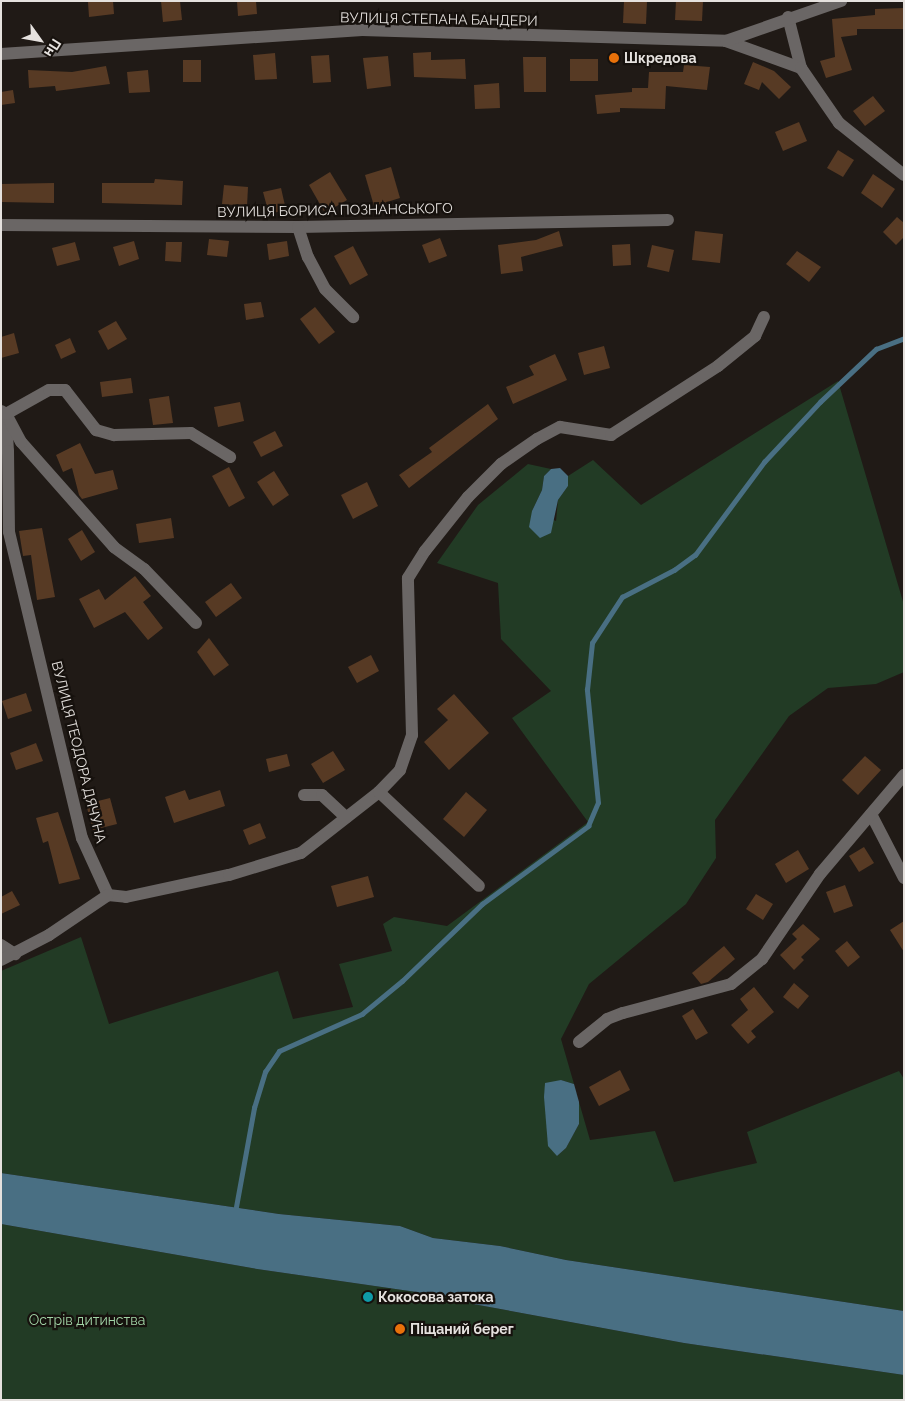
<!DOCTYPE html>
<meta charset="utf-8">
<style>
body{margin:0}
#map{position:relative;width:905px;height:1401px;overflow:hidden;background:#201a16;font-family:Raleway,sans-serif}
div>[style]{position:absolute}
[style*='--x']{left:calc(var(--x)*1px);top:calc(var(--y)*1px);width:calc(var(--w)*1px);rotate:calc(var(--a)*1deg)}
.green>*{inset:0;background:#223b25}
.water>*{inset:0;background:#496f83}
.stream>*{height:4.5px;margin:-2.25px;padding:0 2.25px;transform-origin:2.25px;border-radius:2.25px;background:#496f83}
.building>*{inset:0;background:#573a24}
.minor>*{height:12px;margin:-6px;padding:0 6px;transform-origin:6px;border-radius:6px;background:#6a6665}
.dots>*{width:14px;height:14px;translate:-50% -50%;box-sizing:border-box;border:2px solid #16110d;border-radius:50%}
span{translate:-50% -50%;white-space:nowrap;text-align:center;line-height:1.15;-webkit-text-stroke:4.5px #16110d;paint-order:stroke}
.street-label{font-size:14px;color:#e5e1de}
.poi-label{font-size:14px;color:#e5e1de;font-weight:700}
.left{translate:0 -50%;text-align:left}
.park-label{font-size:14px;color:#a2d5a7}
.frame{position:absolute;inset:0;border:2px solid #e5e1de;pointer-events:none}
.north{position:absolute;left:15px;top:15px;width:50px;height:50px;-webkit-text-stroke:4px #16110d;paint-order:stroke;rotate:122deg;font-size:14px;font-weight:700;line-height:20px;text-align:center;color:#e5e1de}
.north::after{content:'';display:block;margin:auto;width:18px;height:22px;background:#e5e1de;clip-path:polygon(50% 0,100% 100%,50% 72%,0 100%)}
</style>
<div id="map">
<div class="green">
<div style="clip-path:polygon(838px 381px,904px 605px,904px 672px,876px 684px,828px 688px,789px 716px,715px 820px,716px 858px,686px 904px,589px 984px,561px 1039px,574px 1084px,561px 1080px,557px 1156px,566px 1148px,579px 1124px,579px 1102px,590px 1140px,655px 1131px,674px 1182px,757px 1163px,747px 1132px,899px 1071px,904px 1079px,904px 1311px,566px 1260px,500px 1246px,433px 1238px,400px 1226px,279px 1214px,1px 1173px,1px 971px,81px 937px,109px 1024px,278px 971px,293px 1019px,353px 1007px,339px 964px,392px 951px,383px 924px,394px 917px,447px 926px,588px 822px,512px 718px,551px 691px,501px 639px,498px 583px,437px 563px,478px 505px,528px 464px,551px 469px,544px 476px,542px 490px,532px 511px,556px 521px,558px 500px,568px 486px,568px 476px,593px 460px,641px 505px)"></div>
<div style="clip-path:polygon(1px 1224px,257px 1269px,458px 1298px,473px 1304px,684px 1343px,904px 1375px,904px 1400px,1px 1400px)"></div>
</div>
<div class="water">
<div style="clip-path:polygon(560px 468px,568px 476px,568px 486px,558px 500px,551px 533px,540px 538px,529px 527px,532px 511px,542px 490px,544px 476px,551px 469px)"></div>
<div style="clip-path:polygon(561px 1080px,574px 1084px,579px 1102px,579px 1124px,566px 1148px,557px 1156px,548px 1146px,544px 1097px,545px 1083px)"></div>
<div style="clip-path:polygon(1px 1173px,279px 1214px,400px 1226px,433px 1238px,500px 1246px,566px 1260px,904px 1311px,904px 1375px,684px 1343px,473px 1304px,458px 1298px,257px 1269px,1px 1224px)"></div>
</div>
<div class="stream">
<div style="--x:236;--y:1207;--w:101;--a:-79.7"></div>
<div style="--x:254;--y:1108;--w:38;--a:-73"></div>
<div style="--x:265;--y:1072;--w:25;--a:-56"></div>
<div style="--x:279;--y:1051;--w:91;--a:-24"></div>
<div style="--x:362;--y:1014;--w:52;--a:-39.5"></div>
<div style="--x:402;--y:981;--w:111;--a:-43.9"></div>
<div style="--x:482;--y:904;--w:132;--a:-36.3"></div>
<div style="--x:588;--y:826;--w:25;--a:-67"></div>
<div style="--x:598;--y:803;--w:114;--a:-95.6"></div>
<div style="--x:587;--y:690;--w:47;--a:-83.9"></div>
<div style="--x:592;--y:643;--w:55;--a:-56.9"></div>
<div style="--x:622;--y:597;--w:59;--a:-27.4"></div>
<div style="--x:674;--y:570;--w:26;--a:-36"></div>
<div style="--x:695;--y:555;--w:116;--a:-53.4"></div>
<div style="--x:764;--y:462;--w:82;--a:-47"></div>
<div style="--x:820;--y:402;--w:77;--a:-43.4"></div>
<div style="--x:876;--y:349;--w:30;--a:-21"></div>
</div>
<div class="building">
<div style="clip-path:polygon(113px 1px,114px 14px,89px 17px,88px 2px)"></div>
<div style="clip-path:polygon(161px 1px,180px 1px,182px 20px,163px 22px)"></div>
<div style="clip-path:polygon(237px 1px,256px 1px,257px 14px,238px 16px)"></div>
<div style="clip-path:polygon(624px 1px,647px 1px,646px 24px,623px 23px)"></div>
<div style="clip-path:polygon(676px 1px,703px 1px,702px 21px,675px 20px)"></div>
<div style="clip-path:polygon(904px 8px,904px 29px,857px 29px,857px 35px,841px 37px,852px 70px,826px 78px,820px 61px,835px 57px,832px 19px,875px 15px,875px 9px)"></div>
<div style="clip-path:polygon(431px 52px,431px 60px,465px 59px,466px 79px,414px 77px,413px 53px)"></div>
<div style="clip-path:polygon(275px 53px,277px 79px,255px 80px,253px 55px)"></div>
<div style="clip-path:polygon(329px 55px,331px 82px,313px 83px,311px 56px)"></div>
<div style="clip-path:polygon(388px 56px,391px 86px,367px 89px,363px 58px)"></div>
<div style="clip-path:polygon(523px 57px,546px 57px,546px 92px,524px 92px)"></div>
<div style="clip-path:polygon(570px 59px,598px 59px,598px 81px,570px 81px)"></div>
<div style="clip-path:polygon(183px 60px,201px 60px,201px 82px,183px 82px)"></div>
<div style="clip-path:polygon(753px 62px,774px 71px,791px 87px,779px 99px,762px 82px,759px 90px,744px 84px)"></div>
<div style="clip-path:polygon(684px 65px,710px 67px,707px 90px,666px 86px,665px 109px,620px 108px,620px 112px,597px 114px,595px 95px,632px 92px,632px 88px,648px 88px,649px 72px,683px 72px)"></div>
<div style="clip-path:polygon(106px 66px,110px 84px,56px 91px,55px 86px,29px 88px,28px 70px,72px 72px)"></div>
<div style="clip-path:polygon(148px 70px,150px 92px,129px 93px,127px 72px)"></div>
<div style="clip-path:polygon(499px 83px,500px 108px,475px 109px,474px 85px)"></div>
<div style="clip-path:polygon(13px 90px,15px 103px,1px 105px,1px 92px)"></div>
<div style="clip-path:polygon(873px 96px,885px 111px,865px 126px,853px 111px)"></div>
<div style="clip-path:polygon(799px 122px,807px 141px,783px 151px,775px 132px)"></div>
<div style="clip-path:polygon(838px 150px,854px 160px,843px 177px,827px 168px)"></div>
<div style="clip-path:polygon(391px 167px,400px 198px,374px 206px,365px 175px)"></div>
<div style="clip-path:polygon(330px 172px,347px 200px,325px 213px,309px 185px)"></div>
<div style="clip-path:polygon(873px 174px,895px 189px,882px 208px,861px 193px)"></div>
<div style="clip-path:polygon(155px 179px,183px 181px,182px 205px,102px 203px,102px 183px,154px 183px)"></div>
<div style="clip-path:polygon(54px 183px,54px 203px,1px 202px,1px 184px)"></div>
<div style="clip-path:polygon(224px 185px,248px 187px,247px 206px,222px 204px)"></div>
<div style="clip-path:polygon(281px 188px,286px 210px,269px 214px,263px 192px)"></div>
<div style="clip-path:polygon(897px 217px,904px 223px,904px 237px,896px 245px,883px 232px)"></div>
<div style="clip-path:polygon(559px 231px,563px 246px,521px 257px,523px 271px,501px 274px,498px 245px,536px 240px)"></div>
<div style="clip-path:polygon(695px 231px,723px 234px,720px 263px,692px 260px)"></div>
<div style="clip-path:polygon(440px 238px,447px 256px,429px 263px,422px 245px)"></div>
<div style="clip-path:polygon(209px 239px,229px 241px,227px 257px,207px 255px)"></div>
<div style="clip-path:polygon(134px 241px,139px 259px,119px 266px,113px 247px)"></div>
<div style="clip-path:polygon(287px 241px,289px 256px,269px 260px,267px 244px)"></div>
<div style="clip-path:polygon(75px 242px,80px 260px,57px 266px,52px 248px)"></div>
<div style="clip-path:polygon(166px 242px,182px 242px,181px 262px,165px 261px)"></div>
<div style="clip-path:polygon(630px 244px,631px 265px,613px 266px,612px 245px)"></div>
<div style="clip-path:polygon(652px 245px,674px 250px,669px 272px,647px 267px)"></div>
<div style="clip-path:polygon(353px 246px,368px 275px,350px 285px,334px 256px)"></div>
<div style="clip-path:polygon(797px 251px,821px 267px,809px 282px,786px 264px)"></div>
<div style="clip-path:polygon(261px 302px,264px 317px,246px 320px,244px 304px)"></div>
<div style="clip-path:polygon(315px 307px,335px 332px,319px 344px,300px 319px)"></div>
<div style="clip-path:polygon(116px 321px,127px 339px,108px 350px,98px 331px)"></div>
<div style="clip-path:polygon(14px 333px,19px 353px,1px 358px,1px 337px)"></div>
<div style="clip-path:polygon(70px 338px,76px 352px,61px 359px,55px 345px)"></div>
<div style="clip-path:polygon(604px 346px,610px 368px,584px 375px,578px 353px)"></div>
<div style="clip-path:polygon(555px 354px,567px 380px,513px 404px,506px 387px,534px 375px,529px 366px)"></div>
<div style="clip-path:polygon(131px 378px,133px 393px,102px 397px,100px 382px)"></div>
<div style="clip-path:polygon(169px 396px,173px 423px,153px 425px,149px 399px)"></div>
<div style="clip-path:polygon(240px 402px,244px 421px,218px 427px,214px 407px)"></div>
<div style="clip-path:polygon(488px 404px,498px 419px,409px 488px,399px 475px,432px 452px,429px 448px)"></div>
<div style="clip-path:polygon(275px 431px,283px 446px,261px 457px,253px 442px)"></div>
<div style="clip-path:polygon(80px 443px,95px 474px,113px 470px,118px 489px,82px 499px,79px 495px,72px 468px,63px 472px,56px 455px)"></div>
<div style="clip-path:polygon(229px 467px,245px 498px,229px 507px,212px 476px)"></div>
<div style="clip-path:polygon(274px 471px,289px 495px,273px 506px,257px 482px)"></div>
<div style="clip-path:polygon(367px 482px,378px 506px,353px 519px,341px 495px)"></div>
<div style="clip-path:polygon(171px 518px,174px 538px,139px 543px,136px 524px)"></div>
<div style="clip-path:polygon(42px 528px,55px 597px,37px 600px,31px 555px,23px 556px,19px 531px)"></div>
<div style="clip-path:polygon(82px 530px,95px 552px,81px 561px,68px 539px)"></div>
<div style="clip-path:polygon(135px 576px,151px 596px,143px 602px,163px 628px,148px 640px,125px 612px,94px 628px,79px 599px,99px 589px,105px 600px)"></div>
<div style="clip-path:polygon(231px 583px,242px 598px,216px 617px,205px 602px)"></div>
<div style="clip-path:polygon(209px 638px,229px 665px,214px 676px,197px 652px)"></div>
<div style="clip-path:polygon(371px 655px,379px 671px,357px 683px,348px 667px)"></div>
<div style="clip-path:polygon(26px 693px,32px 711px,8px 719px,2px 701px)"></div>
<div style="clip-path:polygon(454px 694px,489px 733px,449px 770px,424px 742px,448px 720px,437px 709px)"></div>
<div style="clip-path:polygon(36px 743px,43px 761px,16px 770px,10px 753px)"></div>
<div style="clip-path:polygon(333px 751px,345px 770px,323px 783px,311px 764px)"></div>
<div style="clip-path:polygon(287px 754px,290px 766px,269px 772px,266px 759px)"></div>
<div style="clip-path:polygon(865px 756px,881px 770px,858px 795px,842px 780px)"></div>
<div style="clip-path:polygon(185px 790px,189px 800px,220px 790px,225px 806px,174px 823px,165px 797px)"></div>
<div style="clip-path:polygon(466px 792px,487px 810px,464px 837px,443px 819px)"></div>
<div style="clip-path:polygon(110px 798px,117px 824px,93px 830px,86px 804px)"></div>
<div style="clip-path:polygon(58px 812px,80px 879px,59px 884px,48px 841px,43px 843px,36px 818px)"></div>
<div style="clip-path:polygon(260px 823px,266px 838px,249px 845px,243px 830px)"></div>
<div style="clip-path:polygon(864px 847px,874px 863px,859px 872px,849px 856px)"></div>
<div style="clip-path:polygon(798px 850px,809px 869px,786px 883px,775px 864px)"></div>
<div style="clip-path:polygon(368px 876px,374px 897px,337px 907px,331px 886px)"></div>
<div style="clip-path:polygon(845px 885px,853px 906px,834px 913px,826px 892px)"></div>
<div style="clip-path:polygon(12px 891px,20px 905px,1px 914px,1px 897px)"></div>
<div style="clip-path:polygon(756px 894px,773px 904px,763px 920px,746px 909px)"></div>
<div style="clip-path:polygon(904px 921px,904px 952px,890px 930px)"></div>
<div style="clip-path:polygon(803px 924px,820px 939px,801px 957px,804px 960px,794px 970px,780px 955px,797px 939px,792px 934px)"></div>
<div style="clip-path:polygon(847px 941px,860px 957px,848px 967px,835px 951px)"></div>
<div style="clip-path:polygon(724px 946px,735px 959px,708px 982px,701px 984px,692px 973px)"></div>
<div style="clip-path:polygon(794px 983px,809px 996px,798px 1009px,783px 997px)"></div>
<div style="clip-path:polygon(754px 987px,774px 1012px,751px 1031px,756px 1037px,748px 1044px,731px 1025px,748px 1010px,740px 999px)"></div>
<div style="clip-path:polygon(693px 1009px,708px 1033px,696px 1040px,682px 1016px)"></div>
<div style="clip-path:polygon(620px 1070px,630px 1090px,599px 1106px,589px 1087px)"></div>
</div>
<div class="minor">
<div style="--x:788;--y:17;--w:53;--a:75.7"></div>
<div style="--x:726;--y:41;--w:80;--a:19.8"></div>
<div style="--x:801;--y:68;--w:67;--a:55.4"></div>
<div style="--x:839;--y:123;--w:83;--a:38.7"></div>
<div style="--x:1;--y:54;--w:362;--a:-3.8"></div>
<div style="--x:362;--y:30;--w:364;--a:1.7"></div>
<div style="--x:726;--y:41;--w:122;--a:-19.2"></div>
<div style="--x:1;--y:225;--w:297;--a:0.4"></div>
<div style="--x:298;--y:227;--w:370;--a:-1.1"></div>
<div style="--x:298;--y:227;--w:32;--a:72"></div>
<div style="--x:308;--y:257;--w:36;--a:62"></div>
<div style="--x:325;--y:289;--w:40;--a:45"></div>
<div style="--x:1;--y:411;--w:6;--a:31"></div>
<div style="--x:6;--y:414;--w:37;--a:87"></div>
<div style="--x:8;--y:451;--w:81;--a:89.3"></div>
<div style="--x:9;--y:532;--w:315;--a:76.6"></div>
<div style="--x:82;--y:838;--w:63;--a:65.5"></div>
<div style="--x:108;--y:895;--w:18;--a:6"></div>
<div style="--x:126;--y:897;--w:105;--a:-12.1"></div>
<div style="--x:229;--y:875;--w:75;--a:-17"></div>
<div style="--x:301;--y:853;--w:99;--a:-38"></div>
<div style="--x:379;--y:792;--w:30;--a:-46"></div>
<div style="--x:400;--y:770;--w:37;--a:-71"></div>
<div style="--x:412;--y:735;--w:157;--a:-91.5"></div>
<div style="--x:408;--y:578;--w:32;--a:-58"></div>
<div style="--x:425;--y:551;--w:69;--a:-51.5"></div>
<div style="--x:468;--y:497;--w:47;--a:-45"></div>
<div style="--x:501;--y:464;--w:44;--a:-34.8"></div>
<div style="--x:537;--y:439;--w:26;--a:-28"></div>
<div style="--x:560;--y:427;--w:52;--a:8.9"></div>
<div style="--x:611;--y:435;--w:127;--a:-32.8"></div>
<div style="--x:718;--y:366;--w:48;--a:-39"></div>
<div style="--x:755;--y:336;--w:21;--a:-65"></div>
<div style="--x:196;--y:623;--w:75;--a:-133.9"></div>
<div style="--x:144;--y:569;--w:37;--a:-144"></div>
<div style="--x:114;--y:547;--w:140;--a:-131.5"></div>
<div style="--x:21;--y:442;--w:32;--a:-118"></div>
<div style="--x:6;--y:414;--w:49;--a:-29.2"></div>
<div style="--x:49;--y:390;--w:16;--a:0"></div>
<div style="--x:65;--y:390;--w:51;--a:52.2"></div>
<div style="--x:96;--y:430;--w:19;--a:16"></div>
<div style="--x:114;--y:435;--w:77;--a:-1.5"></div>
<div style="--x:191;--y:433;--w:46;--a:31.6"></div>
<div style="--x:379;--y:792;--w:137;--a:43.2"></div>
<div style="--x:304;--y:795;--w:18;--a:0"></div>
<div style="--x:322;--y:795;--w:33;--a:43"></div>
<div style="--x:871;--y:814;--w:72;--a:62.7"></div>
<div style="--x:1;--y:945;--w:17;--a:33"></div>
<div style="--x:1;--y:960;--w:54;--a:-27.5"></div>
<div style="--x:49;--y:935;--w:71;--a:-34.1"></div>
<div style="--x:579;--y:1042;--w:36;--a:-39"></div>
<div style="--x:607;--y:1019;--w:17;--a:-21"></div>
<div style="--x:623;--y:1013;--w:112;--a:-15"></div>
<div style="--x:731;--y:984;--w:40;--a:-39"></div>
<div style="--x:762;--y:959;--w:103;--a:-55.7"></div>
<div style="--x:820;--y:874;--w:130;--a:-49.7"></div>
</div>
<div class="dots">
<div style="left:614px;top:58px;background:#e8710a"></div>
<div style="left:368px;top:1297px;background:#0f9aa8"></div>
<div style="left:400px;top:1329px;background:#e8710a"></div>
</div>
<div class="street-label">
<span style="left:439px;top:19px;rotate:1deg">ВУЛИЦЯ СТЕПАНА БАНДЕРИ</span>
<span style="left:335px;top:210px;rotate:-1deg">ВУЛИЦЯ БОРИСА ПОЗНАНСЬКОГО</span>
<span style="left:79px;top:752px;rotate:76deg">ВУЛИЦЯ ТЕОДОРА ДЯЧУНА</span>
</div>
<div class="poi-label">
<span class="left" style="left:624px;top:58px">Шкредова</span>
<span class="left" style="left:378px;top:1297px">Кокосова затока</span>
<span class="left" style="left:410px;top:1329px">Піщаний берег</span>
</div>
<div class="park-label">
<span style="left:87px;top:1320px">Острів дитинства</span>
</div>
<div class="frame"></div>
<div class="north">Пн</div>
</div>
